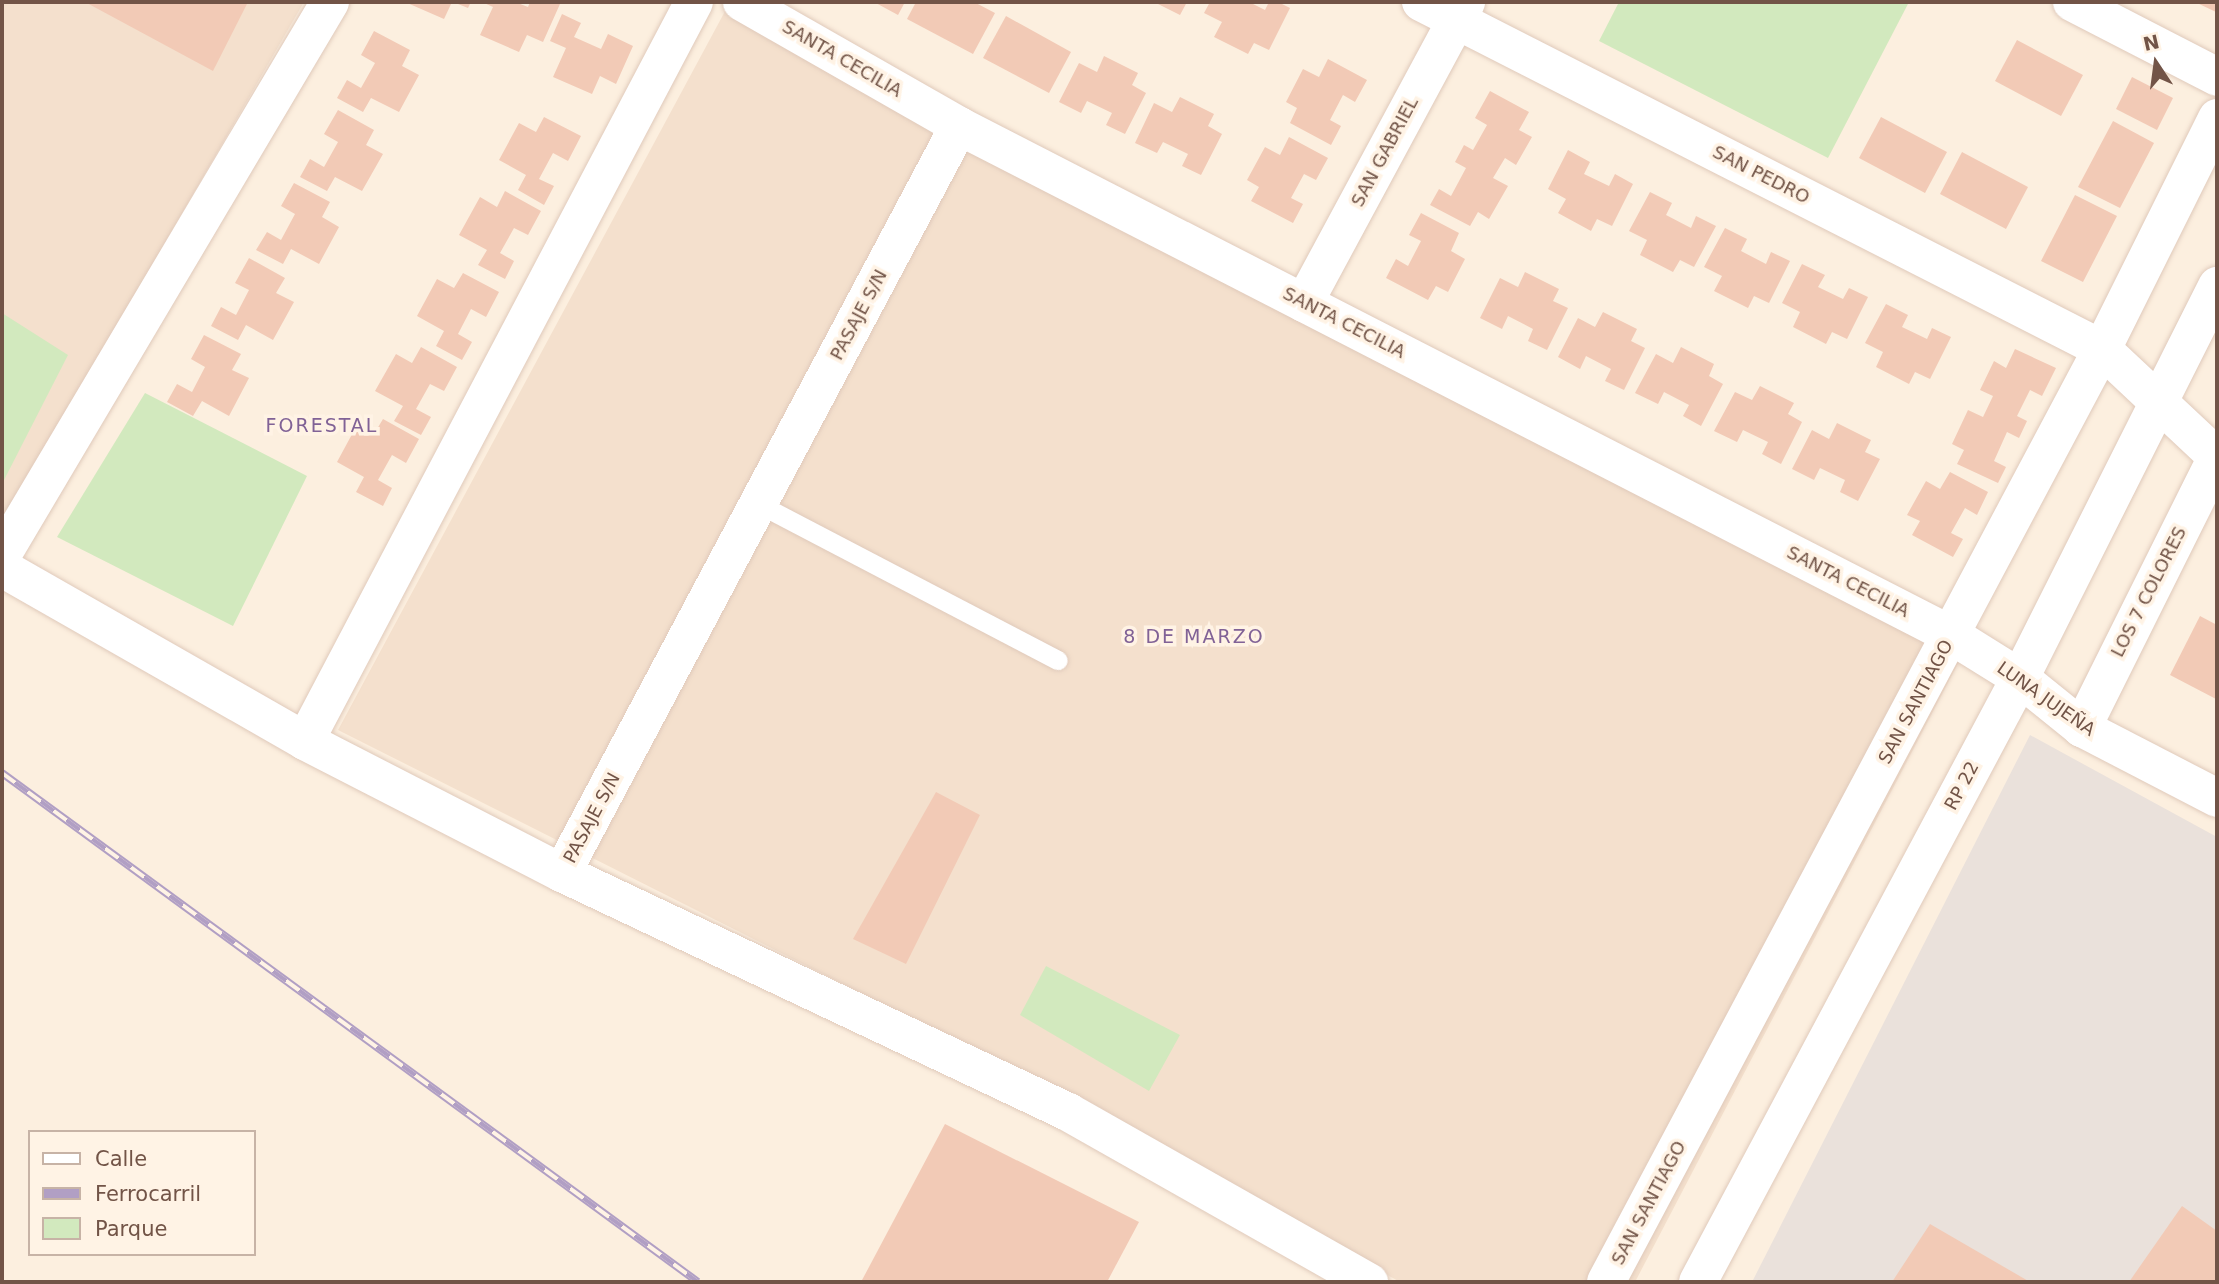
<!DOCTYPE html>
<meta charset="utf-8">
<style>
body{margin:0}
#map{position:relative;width:2219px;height:1284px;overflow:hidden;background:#fcefdf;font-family:"DejaVu Sans",sans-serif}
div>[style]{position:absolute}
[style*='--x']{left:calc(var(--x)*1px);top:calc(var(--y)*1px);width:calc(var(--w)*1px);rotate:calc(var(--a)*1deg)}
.residential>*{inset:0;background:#f4e0cd}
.industrial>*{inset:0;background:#eae1db}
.green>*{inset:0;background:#d2e9be}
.building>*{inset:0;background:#f2cab6}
.roads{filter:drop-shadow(0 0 2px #e0cabb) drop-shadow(0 0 2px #e0cabb)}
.service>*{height:19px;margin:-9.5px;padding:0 9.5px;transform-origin:9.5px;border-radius:9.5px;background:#fff}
.minor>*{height:38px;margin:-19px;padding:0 19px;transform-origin:19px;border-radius:19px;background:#fff}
.tertiary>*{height:38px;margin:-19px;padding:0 19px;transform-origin:19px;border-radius:19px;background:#fff}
.rail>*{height:8px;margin-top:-4px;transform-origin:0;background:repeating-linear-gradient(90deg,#fff3e5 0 16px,#b19fc4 0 32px);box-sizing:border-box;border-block:2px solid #b19fc4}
span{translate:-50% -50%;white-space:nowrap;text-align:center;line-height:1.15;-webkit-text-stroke:7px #fff3e5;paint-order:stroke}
.street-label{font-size:18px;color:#725447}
.neighbourhood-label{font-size:19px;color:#816296;letter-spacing:2px}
.frame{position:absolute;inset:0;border:4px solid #725447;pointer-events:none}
.legend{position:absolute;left:28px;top:1130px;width:228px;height:126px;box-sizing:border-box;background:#fff3e5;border:2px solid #c7b3a6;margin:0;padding:9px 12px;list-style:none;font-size:21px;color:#725447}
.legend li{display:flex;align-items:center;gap:14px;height:35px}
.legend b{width:35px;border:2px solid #c7b3a6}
.north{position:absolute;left:2121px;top:28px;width:70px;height:70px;-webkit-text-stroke:5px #fff3e5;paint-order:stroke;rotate:347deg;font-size:19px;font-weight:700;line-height:28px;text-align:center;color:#725447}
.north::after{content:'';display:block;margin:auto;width:24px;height:32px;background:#725447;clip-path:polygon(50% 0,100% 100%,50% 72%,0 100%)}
</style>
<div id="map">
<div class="residential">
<div style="clip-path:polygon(2px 2px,304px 2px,2px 525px)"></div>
<div style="clip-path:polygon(730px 2px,1296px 285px,1974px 633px,1635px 1282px,1400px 1282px,1080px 1103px,338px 730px)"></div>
</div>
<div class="industrial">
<div style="clip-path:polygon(2030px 735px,2217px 837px,2217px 1282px,1752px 1282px)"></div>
</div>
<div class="green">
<div style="clip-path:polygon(1619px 2px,1909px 2px,1828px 158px,1599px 41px)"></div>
<div style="clip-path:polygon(2px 313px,68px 355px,2px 484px)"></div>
<div style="clip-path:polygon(145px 393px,307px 476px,233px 626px,57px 537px)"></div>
<div style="clip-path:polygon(1046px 966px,1180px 1035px,1149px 1091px,1020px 1015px)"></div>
</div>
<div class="building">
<div style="clip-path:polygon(85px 2px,248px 2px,213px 71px)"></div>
<div style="clip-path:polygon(405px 2px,452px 2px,444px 19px)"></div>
<div style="clip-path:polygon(453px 2px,471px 2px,468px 8px)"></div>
<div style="clip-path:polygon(482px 2px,515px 2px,528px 7px,530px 2px,560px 4px,543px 42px,527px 35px,519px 52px,480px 35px,493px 7px)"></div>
<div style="clip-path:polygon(874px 2px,905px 2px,898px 15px)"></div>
<div style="clip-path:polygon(916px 2px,974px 2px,995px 13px,973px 54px,907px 19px)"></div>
<div style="clip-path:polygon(1154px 2px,1187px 2px,1180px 15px)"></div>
<div style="clip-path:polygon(1210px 2px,1249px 2px,1265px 10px,1269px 2px,1278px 2px,1290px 8px,1269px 50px,1254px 43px,1248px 54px,1214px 37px,1222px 22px,1204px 13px)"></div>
<div style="clip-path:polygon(2195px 2px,2217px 2px,2217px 10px,2216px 12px)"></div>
<div style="clip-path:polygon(562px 14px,581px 23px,574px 37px,601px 49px,608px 34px,633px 46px,616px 84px,600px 76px,592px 94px,553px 77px,566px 48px,550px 41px)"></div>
<div style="clip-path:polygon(1006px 16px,1071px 52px,1049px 93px,983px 58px)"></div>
<div style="clip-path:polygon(374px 31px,410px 50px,402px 66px,419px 75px,399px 112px,371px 98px,363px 112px,337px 98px,347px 80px,361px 88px,375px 63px,361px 55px)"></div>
<div style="clip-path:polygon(2017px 40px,2083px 75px,2061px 116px,1995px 81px)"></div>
<div style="clip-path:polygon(1104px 56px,1138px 73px,1132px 85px,1146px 93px,1125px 134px,1106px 125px,1112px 113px,1087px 101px,1081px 113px,1059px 102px,1079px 63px,1097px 72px)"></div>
<div style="clip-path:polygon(1328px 59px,1367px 80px,1355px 102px,1343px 95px,1330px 120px,1341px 126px,1331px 145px,1290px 123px,1297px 108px,1286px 102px,1303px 69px,1319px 77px)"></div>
<div style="clip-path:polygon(2132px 77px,2173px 98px,2157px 130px,2116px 109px)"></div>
<div style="clip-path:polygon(1490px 91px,1529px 112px,1519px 130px,1532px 137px,1516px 165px,1505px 158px,1493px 178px,1508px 186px,1489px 219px,1478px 212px,1470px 226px,1430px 205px,1439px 189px,1451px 196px,1466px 168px,1455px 162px,1464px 145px,1473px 150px,1487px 125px,1475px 118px)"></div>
<div style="clip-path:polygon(1180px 97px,1214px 114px,1208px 126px,1222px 134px,1201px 175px,1182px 166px,1188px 154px,1163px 142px,1157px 153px,1135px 143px,1154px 103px,1172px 112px)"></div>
<div style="clip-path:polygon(338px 110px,374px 130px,366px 145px,383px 154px,362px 191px,335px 177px,327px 191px,300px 177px,310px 159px,324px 167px,338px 142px,324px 134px)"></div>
<div style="clip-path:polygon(544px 117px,581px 136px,568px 161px,553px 153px,539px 179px,554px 186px,544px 205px,518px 190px,526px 175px,499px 160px,519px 123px,536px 132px)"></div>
<div style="clip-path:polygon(1881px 117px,1947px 152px,1925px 193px,1859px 158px)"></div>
<div style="clip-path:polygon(2113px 121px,2154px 143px,2120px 208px,2078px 187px)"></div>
<div style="clip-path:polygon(1289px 137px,1328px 158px,1316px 180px,1304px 174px,1291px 198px,1303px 204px,1293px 223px,1251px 201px,1259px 187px,1247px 180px,1265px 147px,1280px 155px)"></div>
<div style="clip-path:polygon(1568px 150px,1590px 162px,1584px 174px,1609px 186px,1615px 174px,1633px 184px,1612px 226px,1597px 219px,1591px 231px,1558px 213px,1566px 199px,1548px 189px)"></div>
<div style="clip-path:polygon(1962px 152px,2028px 187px,2006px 229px,1940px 194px)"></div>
<div style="clip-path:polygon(294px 183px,330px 202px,322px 217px,339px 227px,319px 264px,291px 249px,283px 264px,256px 250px,267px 232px,281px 240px,295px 214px,281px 206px)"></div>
<div style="clip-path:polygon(505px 191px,541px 211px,528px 235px,514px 228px,500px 253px,514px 261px,505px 279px,478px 265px,487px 250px,459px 235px,480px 197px,497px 207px)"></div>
<div style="clip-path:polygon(1650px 192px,1672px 203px,1666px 215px,1691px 228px,1696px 216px,1716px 226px,1694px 267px,1680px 260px,1673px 272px,1640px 255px,1647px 240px,1629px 231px)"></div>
<div style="clip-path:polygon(2075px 195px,2117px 216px,2083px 282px,2041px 261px)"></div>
<div style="clip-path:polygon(1421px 213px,1459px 233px,1451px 251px,1465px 259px,1448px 292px,1436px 286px,1428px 300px,1386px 278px,1396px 259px,1408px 266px,1421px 241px,1409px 235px)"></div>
<div style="clip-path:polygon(1725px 228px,1747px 239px,1741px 251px,1766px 264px,1771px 252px,1790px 261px,1769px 303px,1754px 296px,1748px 308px,1714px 291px,1722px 276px,1704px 267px)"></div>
<div style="clip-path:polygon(249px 258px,285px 278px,276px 293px,294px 302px,273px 340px,246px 325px,238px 340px,211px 326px,221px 307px,236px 315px,249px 290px,235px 283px)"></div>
<div style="clip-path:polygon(1802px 264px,1825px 275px,1818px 287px,1843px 299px,1849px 288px,1868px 297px,1847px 339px,1832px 332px,1826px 344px,1793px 327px,1800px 312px,1782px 303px)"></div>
<div style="clip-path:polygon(1525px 272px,1559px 289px,1553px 301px,1568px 308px,1547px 350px,1528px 341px,1533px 329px,1508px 316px,1502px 329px,1480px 318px,1500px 278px,1518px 287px)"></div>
<div style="clip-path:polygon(463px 273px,499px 292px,486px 317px,471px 309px,458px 334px,472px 342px,462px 360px,436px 346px,444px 331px,417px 316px,437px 279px,454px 288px)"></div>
<div style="clip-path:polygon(1886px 304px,1908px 315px,1902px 327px,1927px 339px,1932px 328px,1951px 337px,1930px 379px,1915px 372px,1909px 384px,1876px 367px,1883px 352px,1865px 343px)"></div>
<div style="clip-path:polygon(1603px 312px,1637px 329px,1631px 341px,1645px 348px,1624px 390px,1605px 381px,1611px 369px,1586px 356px,1580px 369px,1558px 357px,1578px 318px,1595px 327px)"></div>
<div style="clip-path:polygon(204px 335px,241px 354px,232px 370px,249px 378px,229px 416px,202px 401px,193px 416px,167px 402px,177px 384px,192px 392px,205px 367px,191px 359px)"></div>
<div style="clip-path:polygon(421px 347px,457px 367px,444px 391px,430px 384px,416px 409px,431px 417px,421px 435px,394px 421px,403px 406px,375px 391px,396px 354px,412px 363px)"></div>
<div style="clip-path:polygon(1681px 347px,1714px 364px,1709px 376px,1723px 384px,1701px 426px,1683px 416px,1689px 405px,1664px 392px,1658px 404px,1635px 393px,1656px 354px,1673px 363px)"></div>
<div style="clip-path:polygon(2015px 349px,2056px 368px,2042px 396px,2030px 390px,2017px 416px,2027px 421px,2019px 438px,2007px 432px,1994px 461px,2006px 467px,1998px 483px,1957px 464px,1964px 450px,1952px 444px,1968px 410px,1983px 417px,1993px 396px,1980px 390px,1994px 361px,2006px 368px)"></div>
<div style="clip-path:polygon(1760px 386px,1794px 403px,1788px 414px,1802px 422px,1781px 464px,1762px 454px,1768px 442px,1743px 430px,1737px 442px,1714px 431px,1735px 392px,1752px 400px)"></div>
<div style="clip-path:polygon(383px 419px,419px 439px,406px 463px,392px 455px,378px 480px,392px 488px,383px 506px,356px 492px,364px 477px,337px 462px,357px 425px,374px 434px)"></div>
<div style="clip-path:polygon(1837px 423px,1871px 440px,1865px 452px,1880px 459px,1858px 501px,1840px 492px,1845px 480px,1820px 468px,1814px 480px,1792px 469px,1812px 430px,1829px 439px)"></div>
<div style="clip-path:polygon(1950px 472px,1988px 492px,1977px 515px,1965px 508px,1951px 533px,1963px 539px,1953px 557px,1912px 535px,1920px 521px,1907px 515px,1926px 481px,1940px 489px)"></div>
<div style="clip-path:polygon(2200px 616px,2217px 625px,2216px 699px,2170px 675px)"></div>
<div style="clip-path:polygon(936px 792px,980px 815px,906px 964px,853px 939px)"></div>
<div style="clip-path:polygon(945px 1124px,1139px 1222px,1107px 1282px,861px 1282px)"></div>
<div style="clip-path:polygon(2182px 1206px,2217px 1231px,2217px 1282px,2129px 1282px)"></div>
<div style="clip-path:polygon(1930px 1224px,2030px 1282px,1892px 1282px)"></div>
</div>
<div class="roads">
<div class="service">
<div style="--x:759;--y:504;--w:337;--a:27.6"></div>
</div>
<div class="minor">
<div style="--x:742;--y:2;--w:250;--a:29.7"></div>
<div style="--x:959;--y:126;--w:1115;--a:27.16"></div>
<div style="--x:1951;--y:635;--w:81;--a:31.9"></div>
<div style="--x:2020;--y:678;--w:80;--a:38.9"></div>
<div style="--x:2082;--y:728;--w:152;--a:27.4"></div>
<div style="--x:1421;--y:2;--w:764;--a:27"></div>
<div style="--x:2102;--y:349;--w:158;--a:43.2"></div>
<div style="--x:2217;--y:457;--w:303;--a:116.5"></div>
<div style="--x:2072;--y:2;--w:163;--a:27.3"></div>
<div style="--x:1304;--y:303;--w:342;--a:-61.7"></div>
<div style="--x:2;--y:555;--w:643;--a:-59.33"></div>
<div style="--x:2;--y:568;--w:349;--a:29.7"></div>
<div style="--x:305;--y:741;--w:289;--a:27.2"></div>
<div style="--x:562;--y:873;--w:560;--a:25.28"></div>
<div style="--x:1068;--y:1112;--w:346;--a:29.5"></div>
<div style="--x:305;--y:741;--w:835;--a:-62.24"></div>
<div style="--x:562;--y:873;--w:846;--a:-62.01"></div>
<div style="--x:1606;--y:1282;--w:1057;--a:-62"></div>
<div style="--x:2102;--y:349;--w:258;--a:-63.5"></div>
</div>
<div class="tertiary">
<div style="--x:1698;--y:1282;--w:684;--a:-61.94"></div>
<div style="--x:2020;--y:678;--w:439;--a:-63.3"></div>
</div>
</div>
<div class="rail">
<div style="--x:2;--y:773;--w:862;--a:36.18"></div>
</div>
<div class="street-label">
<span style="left:842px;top:59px;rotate:30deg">SANTA CECILIA</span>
<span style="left:1385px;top:152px;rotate:-62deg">SAN GABRIEL</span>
<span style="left:1761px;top:175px;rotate:27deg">SAN PEDRO</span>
<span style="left:859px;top:315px;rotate:-62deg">PASAJE S/N</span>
<span style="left:1344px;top:323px;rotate:27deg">SANTA CECILIA</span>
<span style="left:1848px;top:582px;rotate:27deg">SANTA CECILIA</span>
<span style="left:2149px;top:592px;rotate:-63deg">LOS 7 COLORES</span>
<span style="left:2046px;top:699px;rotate:35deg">LUNA JUJEÑA</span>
<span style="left:1916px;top:702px;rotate:-62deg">SAN SANTIAGO</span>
<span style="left:1962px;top:786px;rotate:-62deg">RP 22</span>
<span style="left:592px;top:818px;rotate:-62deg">PASAJE S/N</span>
<span style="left:1649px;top:1203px;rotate:-62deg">SAN SANTIAGO</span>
</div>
<div class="neighbourhood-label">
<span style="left:322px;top:426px">FORESTAL</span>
<span style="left:1194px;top:637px">8 DE MARZO</span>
</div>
<div class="frame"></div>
<ul class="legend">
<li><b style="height:9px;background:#fff"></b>Calle</li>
<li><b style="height:9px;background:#b19fc4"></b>Ferrocarril</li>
<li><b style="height:19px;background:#d2e9be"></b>Parque</li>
</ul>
<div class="north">N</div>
</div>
